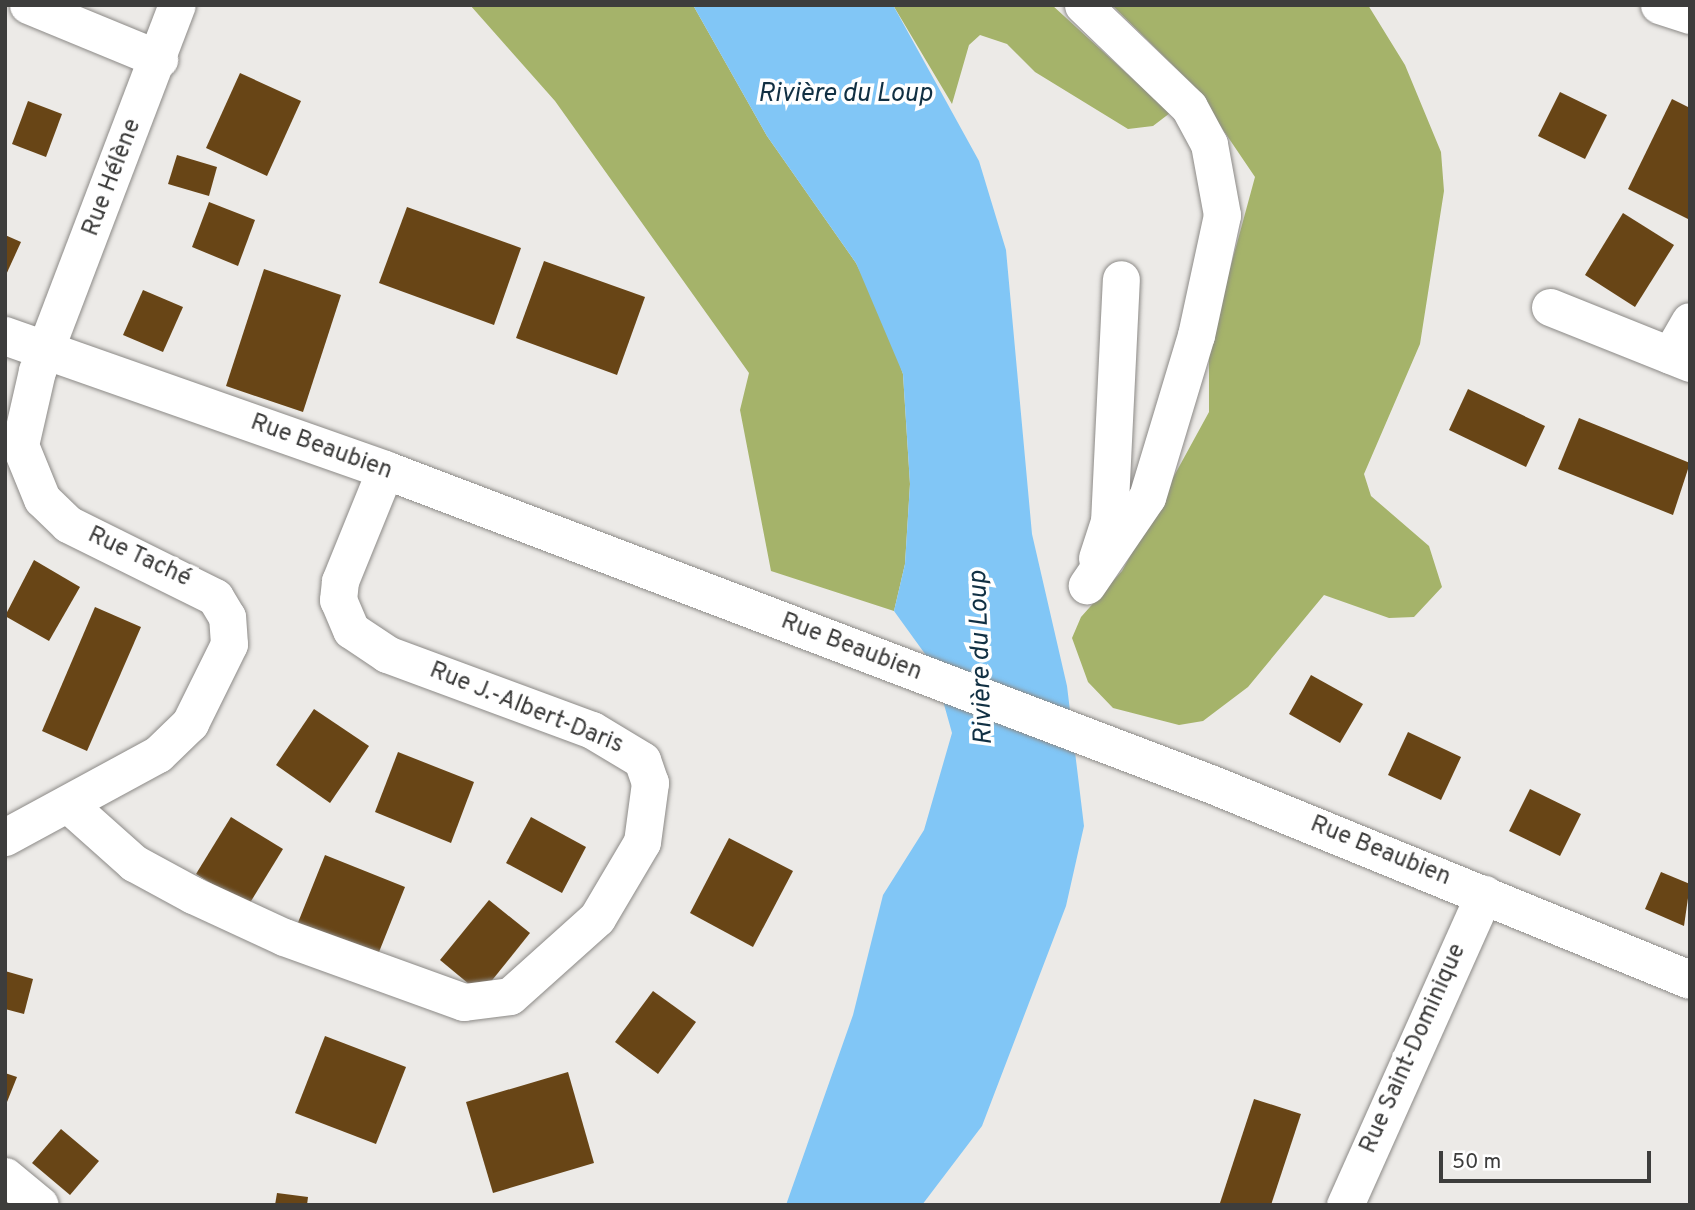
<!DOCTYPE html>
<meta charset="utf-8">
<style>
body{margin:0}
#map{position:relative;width:1695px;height:1210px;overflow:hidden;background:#eceae7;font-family:Overpass,sans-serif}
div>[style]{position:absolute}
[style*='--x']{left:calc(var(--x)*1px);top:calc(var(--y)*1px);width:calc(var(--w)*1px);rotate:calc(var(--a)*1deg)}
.forest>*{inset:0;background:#a5b36a}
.water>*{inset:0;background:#81c6f6}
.building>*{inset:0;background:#684516}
.roads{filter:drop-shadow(0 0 2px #8c8a87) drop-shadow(0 0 2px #8c8a87)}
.minor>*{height:37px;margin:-18.5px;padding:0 18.5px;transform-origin:18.5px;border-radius:18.5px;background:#fff}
.major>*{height:38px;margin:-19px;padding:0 19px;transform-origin:19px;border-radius:19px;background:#fff}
span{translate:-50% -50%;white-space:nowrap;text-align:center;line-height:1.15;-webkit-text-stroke:7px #fff;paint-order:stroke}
.street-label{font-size:24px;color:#3d3d3c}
.water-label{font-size:26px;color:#113043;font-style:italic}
.frame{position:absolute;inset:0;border:7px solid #3d3d3c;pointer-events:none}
.scale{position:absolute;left:1439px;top:1151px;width:212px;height:32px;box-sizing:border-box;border:4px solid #3d3d3c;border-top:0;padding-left:9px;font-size:21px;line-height:24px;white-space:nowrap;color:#3d3d3c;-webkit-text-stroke:5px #fff;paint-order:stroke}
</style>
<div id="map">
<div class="forest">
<div style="clip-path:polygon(470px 5px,693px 5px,767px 136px,856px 263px,887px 325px,903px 374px,910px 484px,905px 564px,894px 611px,771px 571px,740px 410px,749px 373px,555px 101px)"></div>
<div style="clip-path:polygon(893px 5px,1052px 5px,1170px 113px,1153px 126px,1128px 129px,1035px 72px,1007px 44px,980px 35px,969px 45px,952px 104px)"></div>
<div style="clip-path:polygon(1112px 5px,1368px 5px,1405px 65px,1441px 152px,1444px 191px,1420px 344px,1364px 474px,1371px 496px,1429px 546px,1442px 587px,1414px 617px,1389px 618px,1324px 595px,1248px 687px,1203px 721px,1179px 725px,1113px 708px,1088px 682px,1072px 638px,1081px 617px,1122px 571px,1209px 412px,1209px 346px,1255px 177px,1192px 84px)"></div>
</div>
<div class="water">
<div style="clip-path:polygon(693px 5px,893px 5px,979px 161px,1006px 250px,1032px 534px,1067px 686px,1084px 826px,1066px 906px,982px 1126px,922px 1205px,786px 1205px,853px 1015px,883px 895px,924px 830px,952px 733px,933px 665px,894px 611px,905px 564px,910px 484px,903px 374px,856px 263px,767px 136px)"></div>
</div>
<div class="building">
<div style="clip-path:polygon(240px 73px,301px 101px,267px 176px,206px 148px)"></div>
<div style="clip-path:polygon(1560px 92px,1607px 115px,1585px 159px,1538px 136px)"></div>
<div style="clip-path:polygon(1672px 99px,1690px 108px,1690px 220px,1628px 189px)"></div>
<div style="clip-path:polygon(28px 101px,62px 114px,46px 157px,12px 144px)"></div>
<div style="clip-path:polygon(177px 155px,217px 167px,209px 196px,168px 184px)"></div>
<div style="clip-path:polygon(209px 202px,255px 220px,238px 266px,192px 247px)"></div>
<div style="clip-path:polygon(407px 207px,521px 248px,494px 325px,379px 283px)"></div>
<div style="clip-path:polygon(1623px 213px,1674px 245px,1635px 307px,1585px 275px)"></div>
<div style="clip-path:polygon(5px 235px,21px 242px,5px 277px)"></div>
<div style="clip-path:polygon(544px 261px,645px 297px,617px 375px,516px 338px)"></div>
<div style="clip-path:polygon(264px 269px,341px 295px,303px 412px,226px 386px)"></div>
<div style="clip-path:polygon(143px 290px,183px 307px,163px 352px,123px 335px)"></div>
<div style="clip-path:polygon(1468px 389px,1545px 426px,1526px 467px,1449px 430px)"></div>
<div style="clip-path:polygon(1579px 418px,1690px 463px,1673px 515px,1558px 469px)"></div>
<div style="clip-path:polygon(34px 560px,80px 587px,49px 641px,5px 616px)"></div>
<div style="clip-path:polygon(95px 607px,141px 627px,87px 751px,42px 731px)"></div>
<div style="clip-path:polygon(1311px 675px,1363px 704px,1340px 743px,1289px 714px)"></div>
<div style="clip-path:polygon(314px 709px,369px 746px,330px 803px,276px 765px)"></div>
<div style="clip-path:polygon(1408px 732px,1461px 757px,1441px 800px,1388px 775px)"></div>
<div style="clip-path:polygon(398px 752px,474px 782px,451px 843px,375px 812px)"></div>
<div style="clip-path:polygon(1530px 789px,1581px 814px,1560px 856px,1509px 831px)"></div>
<div style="clip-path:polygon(231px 817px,283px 849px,248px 906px,196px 874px)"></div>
<div style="clip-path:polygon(531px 817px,586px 847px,562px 893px,506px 863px)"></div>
<div style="clip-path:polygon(729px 838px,793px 871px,753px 947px,690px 913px)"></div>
<div style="clip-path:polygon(325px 855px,405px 887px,377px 957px,297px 925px)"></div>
<div style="clip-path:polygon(1661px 872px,1690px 884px,1684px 926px,1645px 909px)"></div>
<div style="clip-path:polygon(489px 900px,530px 933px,481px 994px,440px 960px)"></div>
<div style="clip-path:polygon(5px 971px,33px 979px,24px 1014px,5px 1009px)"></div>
<div style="clip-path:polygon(653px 991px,696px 1022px,658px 1074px,615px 1042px)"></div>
<div style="clip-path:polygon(325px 1036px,406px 1067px,376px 1144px,295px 1113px)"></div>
<div style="clip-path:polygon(568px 1072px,594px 1163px,493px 1193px,466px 1102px)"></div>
<div style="clip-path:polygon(5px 1073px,17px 1077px,5px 1107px)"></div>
<div style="clip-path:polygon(1254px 1099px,1301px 1114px,1271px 1205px,1225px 1205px,1220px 1203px)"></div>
<div style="clip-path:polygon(61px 1129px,99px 1161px,70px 1195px,32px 1163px)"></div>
<div style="clip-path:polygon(277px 1193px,308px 1197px,307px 1205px,275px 1205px)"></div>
</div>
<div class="roads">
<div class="minor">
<div style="--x:28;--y:5;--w:142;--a:22.4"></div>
<div style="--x:1083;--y:5;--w:147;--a:43.9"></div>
<div style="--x:1189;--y:107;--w:42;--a:61.6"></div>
<div style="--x:1209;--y:144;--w:72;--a:79.6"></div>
<div style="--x:1222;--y:215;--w:123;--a:102.2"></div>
<div style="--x:1196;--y:335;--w:169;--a:106.8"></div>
<div style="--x:1147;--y:497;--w:107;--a:124.3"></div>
<div style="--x:1659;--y:5;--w:33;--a:18"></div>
<div style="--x:1550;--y:307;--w:151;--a:21.8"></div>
<div style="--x:1670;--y:355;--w:39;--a:-60"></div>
<div style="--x:1097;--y:558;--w:38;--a:-72"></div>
<div style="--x:1109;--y:522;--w:243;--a:-87.2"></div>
<div style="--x:70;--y:806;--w:86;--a:41.7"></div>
<div style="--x:134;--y:863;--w:67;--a:28.5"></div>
<div style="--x:193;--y:895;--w:100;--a:24.8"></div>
<div style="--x:284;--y:937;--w:191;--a:19.9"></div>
<div style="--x:464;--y:1002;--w:46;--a:-7.4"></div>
<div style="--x:510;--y:996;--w:117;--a:-41.9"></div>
<div style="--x:597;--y:918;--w:88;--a:-59.4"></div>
<div style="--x:642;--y:842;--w:60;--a:-82.3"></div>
<div style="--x:650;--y:783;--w:24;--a:-109"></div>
<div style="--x:642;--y:760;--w:58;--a:-149"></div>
<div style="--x:592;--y:730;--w:219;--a:-159.7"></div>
<div style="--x:387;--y:654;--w:43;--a:-146.3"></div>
<div style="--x:351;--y:630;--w:33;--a:-113"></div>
<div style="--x:338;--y:600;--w:19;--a:-84"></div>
<div style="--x:340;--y:581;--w:120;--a:-67.9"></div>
<div style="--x:5;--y:837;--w:174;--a:-28.5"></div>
<div style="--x:158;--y:754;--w:45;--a:-44.1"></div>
<div style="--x:190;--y:723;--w:88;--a:-63.7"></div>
<div style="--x:229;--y:644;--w:27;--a:-94"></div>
<div style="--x:227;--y:617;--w:23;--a:-121"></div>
<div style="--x:215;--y:597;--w:164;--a:-153.6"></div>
<div style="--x:68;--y:524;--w:36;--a:-136"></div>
<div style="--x:42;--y:499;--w:58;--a:-112.2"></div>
<div style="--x:20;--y:445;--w:76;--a:-77.1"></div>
<div style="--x:37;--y:371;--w:392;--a:-69.1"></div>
<div style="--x:5;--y:1176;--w:45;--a:39.6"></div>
<div style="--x:1345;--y:1205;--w:341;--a:-65.9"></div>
</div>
<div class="major">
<div style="--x:5;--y:336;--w:403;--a:19.4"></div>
<div style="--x:385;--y:470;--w:886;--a:20.83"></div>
<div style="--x:1213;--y:785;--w:515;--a:22.23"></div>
</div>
</div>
<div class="street-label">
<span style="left:113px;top:178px;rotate:-69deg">Rue Hélène</span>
<span style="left:321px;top:448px;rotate:20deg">Rue Beaubien</span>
<span style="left:139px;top:558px;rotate:25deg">Rue Taché</span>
<span style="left:851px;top:648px;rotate:21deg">Rue Beaubien</span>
<span style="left:526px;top:709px;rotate:22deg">Rue J.-Albert-Daris</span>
<span style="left:1380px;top:852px;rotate:22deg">Rue Beaubien</span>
<span style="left:1414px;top:1049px;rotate:-66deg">Rue Saint-Dominique</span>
</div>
<div class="water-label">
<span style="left:845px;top:95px">Rivière du Loup</span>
<span style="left:982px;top:658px;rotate:-92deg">Rivière du Loup</span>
</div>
<div class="frame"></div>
<div class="scale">50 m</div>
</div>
